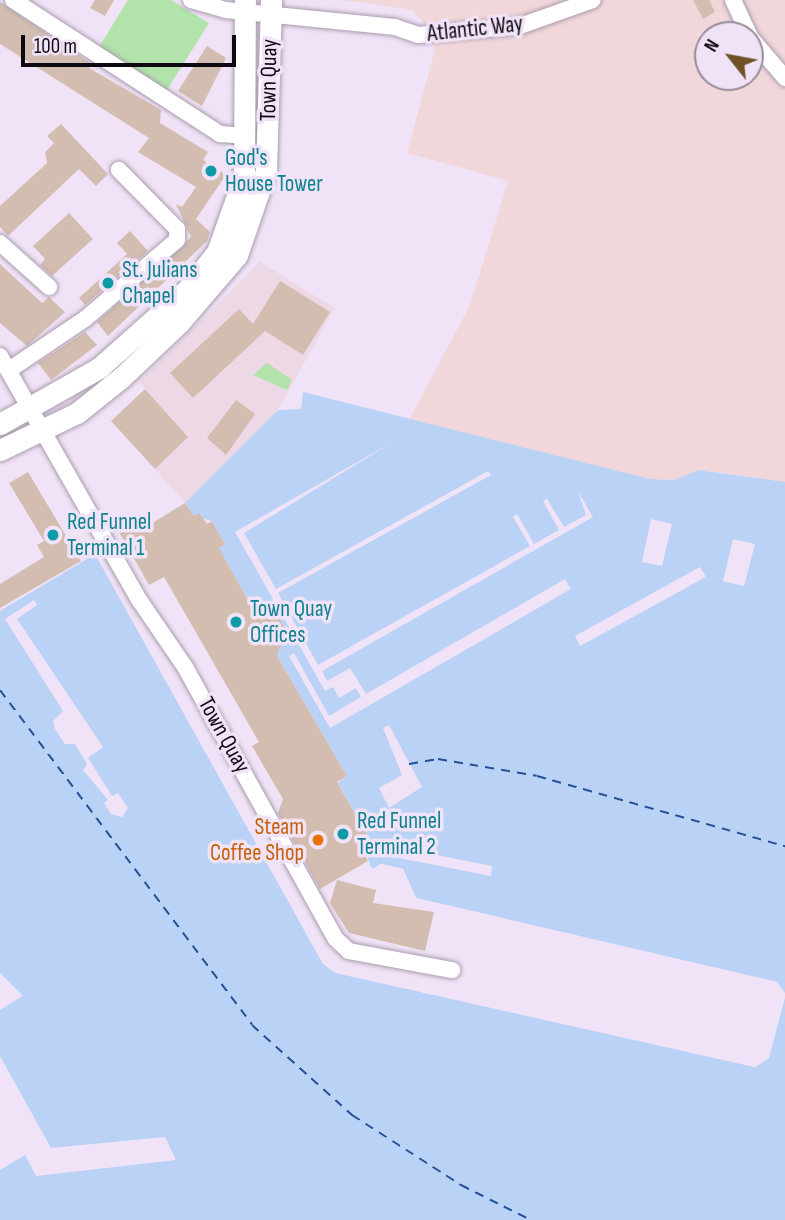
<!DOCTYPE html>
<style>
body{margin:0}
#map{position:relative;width:785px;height:1220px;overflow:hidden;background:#f1e3f7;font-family:"Sofia Sans Condensed",sans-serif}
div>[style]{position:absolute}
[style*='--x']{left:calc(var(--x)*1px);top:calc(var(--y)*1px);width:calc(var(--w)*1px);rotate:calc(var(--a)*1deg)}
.commercial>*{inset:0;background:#edd8e6}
.industrial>*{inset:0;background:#f2d7da}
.green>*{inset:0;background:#b1e3ab}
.water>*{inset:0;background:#bad2f6}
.pier>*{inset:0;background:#f1e3f7}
.ferry>*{height:2px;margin-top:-1px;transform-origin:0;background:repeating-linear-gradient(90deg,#245097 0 9px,transparent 0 16px)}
.building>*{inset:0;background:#d3bdb0}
.roads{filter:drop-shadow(0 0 2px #aa9caf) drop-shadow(0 0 2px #aa9caf)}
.minor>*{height:16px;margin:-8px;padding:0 8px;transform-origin:8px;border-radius:8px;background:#fff}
.major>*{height:21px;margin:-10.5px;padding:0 10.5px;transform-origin:10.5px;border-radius:10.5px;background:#fff}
.dots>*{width:19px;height:19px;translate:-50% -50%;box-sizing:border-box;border:4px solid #f1e3f7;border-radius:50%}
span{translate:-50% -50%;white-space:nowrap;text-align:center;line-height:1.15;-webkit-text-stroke:7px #f1e3f7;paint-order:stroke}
.street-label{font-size:23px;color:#0f0a11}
.culture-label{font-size:23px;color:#0d838f}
.left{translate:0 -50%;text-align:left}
.food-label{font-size:23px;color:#c56008}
.right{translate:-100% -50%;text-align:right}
.north{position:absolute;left:694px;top:21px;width:70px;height:70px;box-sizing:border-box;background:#f1e3f7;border:2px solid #978c9b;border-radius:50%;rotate:301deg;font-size:19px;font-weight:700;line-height:28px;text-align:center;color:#0f0a11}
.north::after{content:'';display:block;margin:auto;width:24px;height:32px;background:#715227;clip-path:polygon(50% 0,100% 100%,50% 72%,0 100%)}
.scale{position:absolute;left:21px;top:35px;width:215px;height:32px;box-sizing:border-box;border:4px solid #0f0a11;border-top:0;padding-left:9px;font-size:21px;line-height:24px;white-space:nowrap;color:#0f0a11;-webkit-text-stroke:5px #f1e3f7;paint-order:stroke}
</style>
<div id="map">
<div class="commercial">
<div style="clip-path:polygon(260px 262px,335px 308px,278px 410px,185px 503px,155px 469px,188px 437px,139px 382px)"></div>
</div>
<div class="industrial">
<div style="clip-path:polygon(evenodd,785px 0,785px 482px,698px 470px,674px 480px,650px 479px,409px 420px,470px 305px,508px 181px,407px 153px,435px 49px,426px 25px,412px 10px,343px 0,785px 0,708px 35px,750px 35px,750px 77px,708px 77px,708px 35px)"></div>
</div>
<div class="green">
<div style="clip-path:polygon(128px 0,171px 0,209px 23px,167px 90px,99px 47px)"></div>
<div style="clip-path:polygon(267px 363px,292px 380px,287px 390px,253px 375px)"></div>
</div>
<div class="water">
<div style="clip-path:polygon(303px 392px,650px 479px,674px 480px,698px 470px,785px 482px,785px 993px,777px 982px,416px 898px,403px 869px,381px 864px,372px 869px,337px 782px,347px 776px,277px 656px,277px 614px,253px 609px,223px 556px,213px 551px,225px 544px,212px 521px,194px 516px,185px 503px,278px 410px,301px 409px)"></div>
<div style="clip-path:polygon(95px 554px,323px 964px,336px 973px,755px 1067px,769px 1058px,785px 997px,785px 1220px,0 1220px,0 611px)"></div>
</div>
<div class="pier">
<div style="clip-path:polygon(396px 440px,244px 533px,276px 589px,488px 471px,491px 475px,278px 593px,318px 665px,530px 546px,513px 517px,517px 514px,534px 544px,559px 530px,543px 501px,547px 499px,564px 527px,586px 515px,578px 491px,593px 517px,322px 671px,327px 681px,350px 668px,366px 694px,565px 579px,571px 589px,330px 728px,289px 656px,294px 653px,329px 716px,361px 697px,356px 688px,339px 698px,333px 687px,325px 691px,235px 532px)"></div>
<div style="clip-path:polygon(185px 503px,194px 516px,200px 513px,207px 524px,212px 521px,225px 544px,213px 552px,217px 559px,223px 555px,253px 609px,277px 614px,286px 630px,277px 656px,347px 776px,338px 783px,370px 840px,359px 846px,372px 869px,381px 864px,403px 869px,416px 898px,777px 982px,785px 997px,768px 1058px,755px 1067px,336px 973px,323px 964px,102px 561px,326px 962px,337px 970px,755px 1063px,765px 1056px,782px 995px,775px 985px,414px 901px,401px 872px,370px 872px,356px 846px,365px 838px,334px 783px,343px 775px,273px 657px,283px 631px,275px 617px,250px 611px,222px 560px,215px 562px,209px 553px,220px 543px,211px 526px,192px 519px)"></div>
<div style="clip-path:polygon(651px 519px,672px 524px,662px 566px,642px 562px)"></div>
<div style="clip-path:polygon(733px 539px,755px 544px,744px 586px,723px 581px)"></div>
<div style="clip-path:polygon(700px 567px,706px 577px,580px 646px,575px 636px)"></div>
<div style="clip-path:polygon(34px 600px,37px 605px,17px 619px,103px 747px,88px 758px,112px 796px,118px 793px,128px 808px,122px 817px,111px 814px,104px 803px,108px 800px,83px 770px,87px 764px,75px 744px,65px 744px,55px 729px,53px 721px,63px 711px,5px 619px)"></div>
<div style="clip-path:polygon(389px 725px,422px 787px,389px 808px,379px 788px,402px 775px,383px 728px)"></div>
<div style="clip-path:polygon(396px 847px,492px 866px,491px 876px,394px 857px)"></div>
<div style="clip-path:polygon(0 973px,23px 996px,0 1010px)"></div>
<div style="clip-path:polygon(0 1056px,51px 1148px,165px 1137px,176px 1160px,36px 1176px,25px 1155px,0 1170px)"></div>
</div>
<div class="ferry">
<div style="--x:0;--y:690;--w:419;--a:53"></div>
<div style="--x:252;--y:1025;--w:135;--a:42"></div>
<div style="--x:352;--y:1115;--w:130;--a:32.7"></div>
<div style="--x:461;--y:1185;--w:78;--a:26.6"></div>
<div style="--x:409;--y:764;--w:29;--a:-10"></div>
<div style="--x:438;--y:759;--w:100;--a:9.7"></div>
<div style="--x:537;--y:776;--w:258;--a:15.8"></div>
</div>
<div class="building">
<div style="clip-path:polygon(95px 0,114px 0,105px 16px,90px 8px)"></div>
<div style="clip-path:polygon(693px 0,709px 0,715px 12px,703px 19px)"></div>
<div style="clip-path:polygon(0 2px,92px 64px,89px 68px,161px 110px,160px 123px,208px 152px,203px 160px,226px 175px,196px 219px,210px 232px,207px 241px,108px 336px,97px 322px,191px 237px,176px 204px,182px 207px,196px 187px,138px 152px,149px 138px,0 44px)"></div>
<div style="clip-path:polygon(207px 46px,226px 58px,202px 106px,178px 91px)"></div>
<div style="clip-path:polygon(61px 124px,108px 174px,96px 186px,79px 169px,8px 236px,0 227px,0 206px,47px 163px,45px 152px,54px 143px,47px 136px)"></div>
<div style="clip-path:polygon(69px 213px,93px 239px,52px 276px,40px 265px,45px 259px,33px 246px)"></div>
<div style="clip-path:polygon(130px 231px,148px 251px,85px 305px,79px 298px,127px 254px,117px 243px)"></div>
<div style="clip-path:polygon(0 264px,42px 303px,49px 297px,65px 312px,27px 346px,0 323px)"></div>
<div style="clip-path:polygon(280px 281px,330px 312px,303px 355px,265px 331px,193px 398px,170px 373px,239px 309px,253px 324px)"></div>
<div style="clip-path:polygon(85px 332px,97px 345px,51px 380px,38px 363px)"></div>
<div style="clip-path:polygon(145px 389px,188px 437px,155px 469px,111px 421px)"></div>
<div style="clip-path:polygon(236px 400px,255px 414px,226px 455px,207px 438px)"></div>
<div style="clip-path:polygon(28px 472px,81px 561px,0 608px,0 584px,44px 557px,37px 545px,44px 541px,9px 483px)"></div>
<div style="clip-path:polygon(185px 503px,194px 516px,200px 513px,207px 524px,212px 521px,225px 544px,219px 548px,253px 609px,277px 614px,286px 630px,277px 656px,347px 776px,337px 782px,370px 840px,359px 846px,368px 861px,320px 889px,278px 813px,283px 799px,252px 746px,259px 742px,164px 577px,149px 585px,116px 527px,132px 518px,139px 531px)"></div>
<div style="clip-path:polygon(337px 880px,376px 890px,373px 903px,434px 912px,425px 951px,349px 933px,330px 903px)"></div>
</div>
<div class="roads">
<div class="minor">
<div style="--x:13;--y:0;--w:247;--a:32.9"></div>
<div style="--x:220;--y:134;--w:27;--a:4"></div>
<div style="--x:191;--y:0;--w:35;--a:16"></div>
<div style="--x:225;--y:10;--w:171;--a:5.7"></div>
<div style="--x:395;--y:27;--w:24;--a:19"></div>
<div style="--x:418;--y:35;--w:102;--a:-5"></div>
<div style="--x:520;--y:26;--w:77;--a:-19.6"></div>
<div style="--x:733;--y:0;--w:38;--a:65"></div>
<div style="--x:750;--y:37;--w:54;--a:49.5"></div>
<div style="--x:0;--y:243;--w:66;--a:41.9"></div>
<div style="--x:0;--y:356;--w:282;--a:60.3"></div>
<div style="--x:140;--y:601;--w:80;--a:55.7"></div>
<div style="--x:185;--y:667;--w:311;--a:61"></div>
<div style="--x:336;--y:939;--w:18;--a:43"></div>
<div style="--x:349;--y:951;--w:105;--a:10.5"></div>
<div style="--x:9;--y:370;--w:92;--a:-33.9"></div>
<div style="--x:85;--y:319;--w:121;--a:-40.7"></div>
<div style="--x:177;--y:240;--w:11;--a:-90"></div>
<div style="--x:177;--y:229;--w:83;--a:-134.5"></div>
</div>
<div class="major">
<div style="--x:0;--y:424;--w:114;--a:-29.5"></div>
<div style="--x:99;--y:368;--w:118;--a:-41.6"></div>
<div style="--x:187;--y:290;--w:48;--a:-51.7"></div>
<div style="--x:217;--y:252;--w:81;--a:-70.4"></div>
<div style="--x:244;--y:176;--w:176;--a:-89.7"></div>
<div style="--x:0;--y:450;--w:85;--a:-25.7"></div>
<div style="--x:77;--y:413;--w:58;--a:-38.7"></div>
<div style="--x:122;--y:377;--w:79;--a:-43.5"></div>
<div style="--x:179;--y:323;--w:89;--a:-49.5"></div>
<div style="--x:237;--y:255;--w:89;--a:-71"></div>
<div style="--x:266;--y:171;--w:171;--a:-88.3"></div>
</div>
</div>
<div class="dots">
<div style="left:211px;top:171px;background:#0f9aa8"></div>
<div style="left:108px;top:283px;background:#0f9aa8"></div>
<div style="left:53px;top:535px;background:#0f9aa8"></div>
<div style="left:236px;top:622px;background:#0f9aa8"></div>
<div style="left:343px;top:834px;background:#0f9aa8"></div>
<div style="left:318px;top:840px;background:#e8710a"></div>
</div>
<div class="street-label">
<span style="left:475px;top:29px;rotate:-6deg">Atlantic Way</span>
<span style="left:269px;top:80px;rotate:-89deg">Town Quay</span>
<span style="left:224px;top:735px;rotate:61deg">Town Quay</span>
</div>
<div class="culture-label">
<span class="left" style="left:225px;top:171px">God's<br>House Tower</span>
<span class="left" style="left:122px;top:283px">St. Julians<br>Chapel</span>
<span class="left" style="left:67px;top:535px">Red Funnel<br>Terminal 1</span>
<span class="left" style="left:250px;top:622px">Town Quay<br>Offices</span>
<span class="left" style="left:357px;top:834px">Red Funnel<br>Terminal 2</span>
</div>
<div class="food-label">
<span class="right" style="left:304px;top:840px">Steam<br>Coffee Shop</span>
</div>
<div class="north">N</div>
<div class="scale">100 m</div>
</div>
